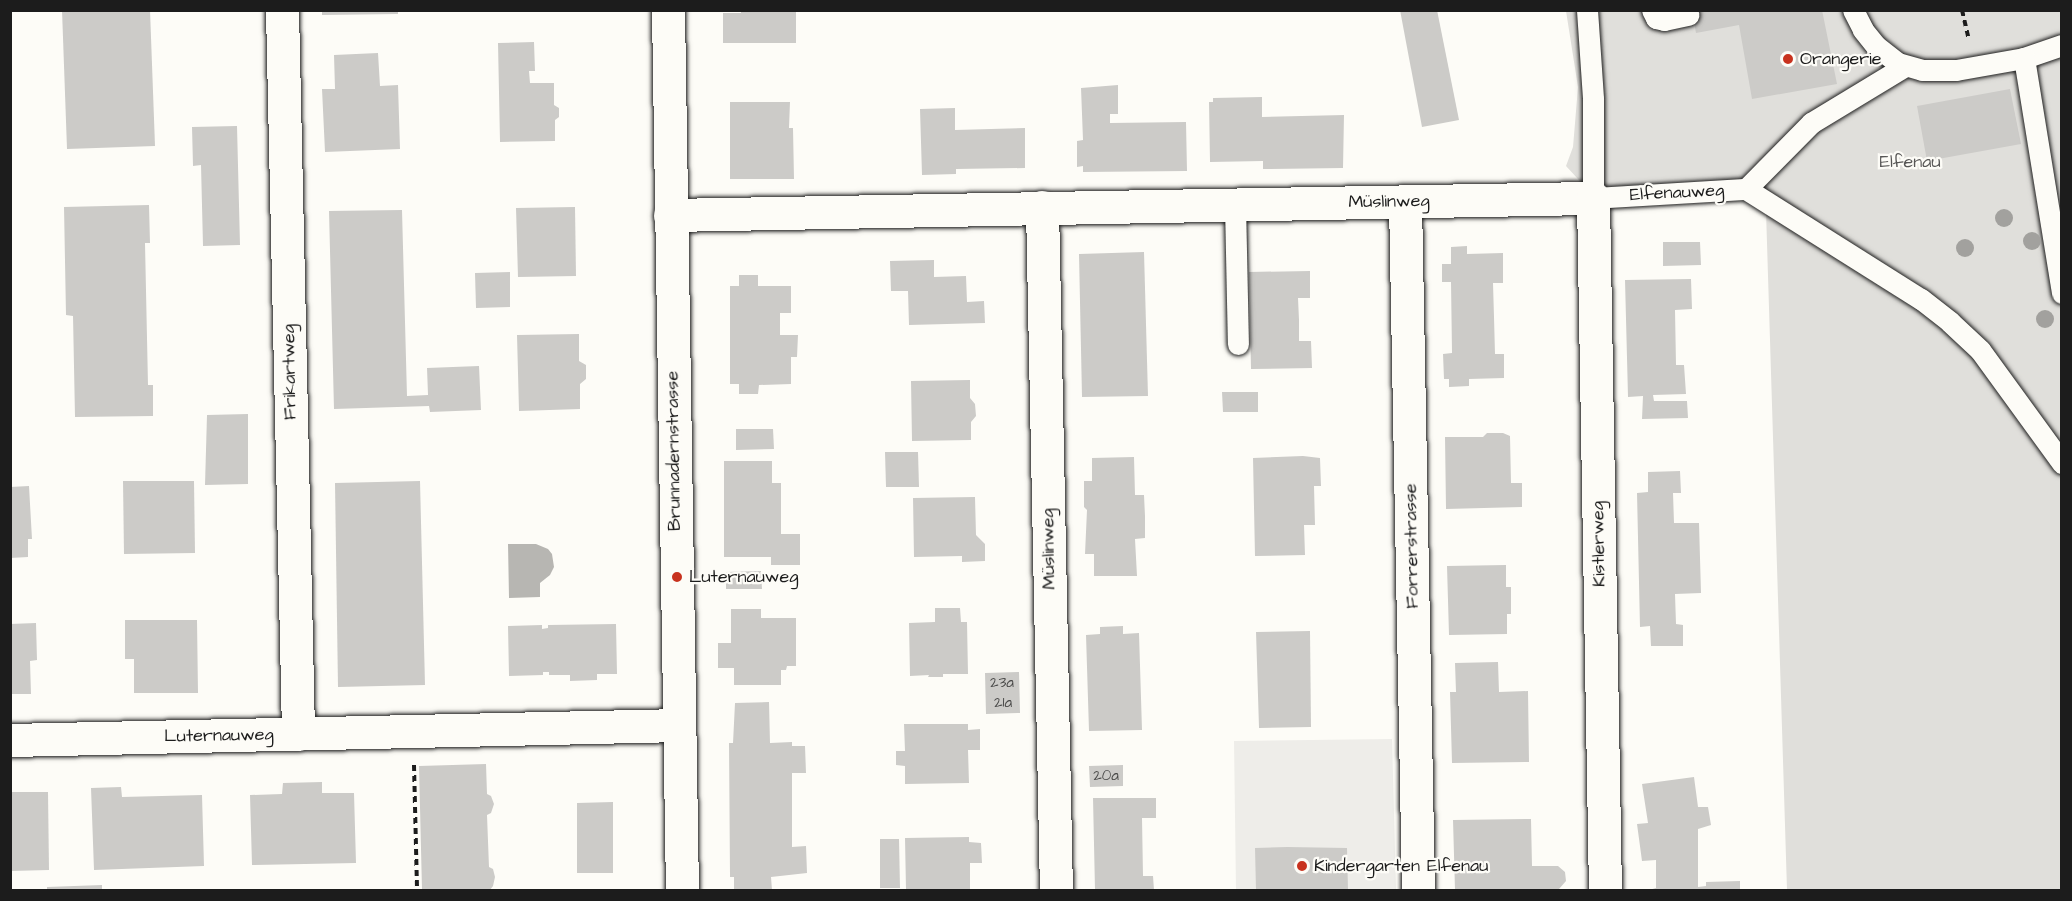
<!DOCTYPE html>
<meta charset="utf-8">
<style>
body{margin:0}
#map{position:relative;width:2072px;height:901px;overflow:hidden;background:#fdfcf7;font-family:"Architects Daughter",sans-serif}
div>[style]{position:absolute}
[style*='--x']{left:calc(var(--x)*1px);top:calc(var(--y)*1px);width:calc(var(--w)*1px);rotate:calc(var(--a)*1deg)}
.built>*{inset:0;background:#eeede9}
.green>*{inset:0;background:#e0dfdb}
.water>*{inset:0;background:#b7b6b2}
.building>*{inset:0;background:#cccbc8}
.path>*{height:4px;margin-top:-2px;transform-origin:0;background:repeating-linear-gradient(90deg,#1c1c1c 0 6px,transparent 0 10.5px)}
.roads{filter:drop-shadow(0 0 2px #1c1c1c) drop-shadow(0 0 2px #1c1c1c)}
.service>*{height:21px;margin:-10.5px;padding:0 10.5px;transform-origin:10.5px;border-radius:10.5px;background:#fdfcf7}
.minor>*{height:33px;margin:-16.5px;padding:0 16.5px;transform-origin:16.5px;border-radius:16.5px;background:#fdfcf7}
.tertiary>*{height:33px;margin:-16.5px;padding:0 16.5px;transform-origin:16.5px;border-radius:16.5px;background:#fdfcf7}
.trees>*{width:18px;height:18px;margin:-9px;border-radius:50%;background:#a2a19e}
.dots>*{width:16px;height:16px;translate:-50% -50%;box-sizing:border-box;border:3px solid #fdfcf7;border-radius:50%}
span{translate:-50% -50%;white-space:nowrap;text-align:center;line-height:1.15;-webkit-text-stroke:4.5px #fdfcf7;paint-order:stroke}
.number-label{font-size:15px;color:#484847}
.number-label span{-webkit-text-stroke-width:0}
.poi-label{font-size:18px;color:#1c1c1c}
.left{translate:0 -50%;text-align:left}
.park-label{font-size:18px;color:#575655}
.street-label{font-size:18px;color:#1c1c1c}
.frame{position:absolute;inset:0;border:12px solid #1c1c1c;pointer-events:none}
</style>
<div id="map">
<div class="built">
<div style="clip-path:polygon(1392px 739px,1396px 890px,1236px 890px,1234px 741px)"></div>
</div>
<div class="green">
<div style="clip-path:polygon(1566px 11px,2061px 11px,2061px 890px,1787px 890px,1766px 211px,1740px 182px,1589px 191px,1566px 166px,1573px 147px,1578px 87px)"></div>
</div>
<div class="water">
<div style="clip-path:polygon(508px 544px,536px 544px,548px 549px,552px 554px,554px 567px,550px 575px,540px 583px,540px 597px,509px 598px)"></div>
</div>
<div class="building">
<div style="clip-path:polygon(62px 10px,150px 10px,155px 146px,67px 149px)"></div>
<div style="clip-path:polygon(322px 10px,398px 10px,398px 14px,322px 15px)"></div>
<div style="clip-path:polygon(741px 10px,796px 10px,796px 43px,723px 43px,723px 13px,741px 13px)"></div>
<div style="clip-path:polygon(1400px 10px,1437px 10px,1459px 120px,1422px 127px)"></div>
<div style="clip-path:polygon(1692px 10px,1822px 10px,1837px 84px,1752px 99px,1739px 25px,1696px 33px)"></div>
<div style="clip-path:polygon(534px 42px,535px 71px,529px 71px,530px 83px,554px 83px,554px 105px,559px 108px,559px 117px,555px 120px,555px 141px,500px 142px,498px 43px)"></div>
<div style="clip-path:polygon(378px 53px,380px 86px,398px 85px,400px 149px,325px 152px,322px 89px,335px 89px,334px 55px)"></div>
<div style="clip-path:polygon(1118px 85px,1118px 114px,1110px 114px,1110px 123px,1186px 122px,1187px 171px,1083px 172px,1083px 166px,1077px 167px,1077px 141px,1083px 140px,1081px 88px)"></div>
<div style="clip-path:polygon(2010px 89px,2021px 144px,1927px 161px,1917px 106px)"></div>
<div style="clip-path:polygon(1262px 97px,1262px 117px,1344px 115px,1343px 168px,1263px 169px,1263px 161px,1210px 162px,1209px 102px,1213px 102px,1213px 98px)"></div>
<div style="clip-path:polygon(730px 102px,790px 102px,789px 128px,793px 128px,794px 179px,730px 179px)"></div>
<div style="clip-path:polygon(955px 108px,955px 130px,1025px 128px,1025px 168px,956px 169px,956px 174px,922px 175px,920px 109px)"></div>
<div style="clip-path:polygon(237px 126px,240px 245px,203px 246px,201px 165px,193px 166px,192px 127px)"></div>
<div style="clip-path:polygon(149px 205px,150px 243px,145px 243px,148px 385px,153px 385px,153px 416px,75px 417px,73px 316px,66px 315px,64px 207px)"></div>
<div style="clip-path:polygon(575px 207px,576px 276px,518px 277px,516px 208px)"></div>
<div style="clip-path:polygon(402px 210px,407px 396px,428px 395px,427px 368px,479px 366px,481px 410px,430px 412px,429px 406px,334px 409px,329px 211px)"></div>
<div style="clip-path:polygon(1663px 242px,1700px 242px,1701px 265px,1663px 266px)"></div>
<div style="clip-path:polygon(1467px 246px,1467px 254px,1503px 253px,1503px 283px,1493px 283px,1494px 317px,1495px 354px,1504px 354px,1504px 378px,1469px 379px,1469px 386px,1449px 387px,1449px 379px,1444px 379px,1443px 354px,1452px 353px,1451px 282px,1442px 282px,1442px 264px,1451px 264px,1451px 247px)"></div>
<div style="clip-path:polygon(1144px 252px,1148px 396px,1082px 397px,1079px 254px)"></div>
<div style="clip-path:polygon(934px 260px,934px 277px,966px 276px,967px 302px,984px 301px,985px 323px,909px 325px,908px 291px,891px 291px,890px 261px)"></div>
<div style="clip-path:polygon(1310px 271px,1310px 298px,1298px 298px,1299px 320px,1299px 341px,1311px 341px,1312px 368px,1251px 369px,1249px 272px)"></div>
<div style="clip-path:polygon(510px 272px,510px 307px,476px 308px,475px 273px)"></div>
<div style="clip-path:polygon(739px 275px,758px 275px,758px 286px,791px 286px,791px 313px,780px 313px,780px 335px,798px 335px,797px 357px,791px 357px,791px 384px,759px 385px,758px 394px,739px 394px,739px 384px,730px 384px,730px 286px,739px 286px)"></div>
<div style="clip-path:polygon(1691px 279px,1692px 309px,1675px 310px,1676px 365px,1684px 365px,1686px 394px,1653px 395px,1654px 401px,1687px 401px,1688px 418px,1642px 419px,1643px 396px,1628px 397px,1625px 280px)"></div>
<div style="clip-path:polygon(579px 334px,579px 361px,586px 365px,586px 379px,580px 384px,580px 409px,519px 411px,517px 335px)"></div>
<div style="clip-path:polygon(970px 380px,970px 398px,975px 404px,976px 416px,971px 422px,971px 440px,912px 441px,911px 381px)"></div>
<div style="clip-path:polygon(1222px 392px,1258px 392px,1258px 412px,1223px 412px)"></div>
<div style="clip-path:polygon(248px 414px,248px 484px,205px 485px,207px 415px)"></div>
<div style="clip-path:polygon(736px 429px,773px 429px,774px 449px,736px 450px)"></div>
<div style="clip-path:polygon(1487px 433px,1503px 433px,1510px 436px,1511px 483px,1522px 483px,1522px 507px,1446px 509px,1445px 437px,1483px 437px)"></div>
<div style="clip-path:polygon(885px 452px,918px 452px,919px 487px,886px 487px)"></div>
<div style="clip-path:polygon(1303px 456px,1320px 458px,1321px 486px,1314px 486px,1315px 525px,1304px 525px,1305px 555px,1255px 556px,1253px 458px)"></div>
<div style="clip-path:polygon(1134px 457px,1135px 495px,1144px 495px,1145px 516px,1145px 538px,1135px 539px,1137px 576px,1094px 576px,1094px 554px,1085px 554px,1087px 510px,1084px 507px,1084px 481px,1092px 481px,1092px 458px)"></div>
<div style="clip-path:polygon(724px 461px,772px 461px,772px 483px,781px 483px,781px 534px,800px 534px,800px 565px,771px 565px,771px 557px,724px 557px)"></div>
<div style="clip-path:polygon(1680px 471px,1681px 493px,1673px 493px,1674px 523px,1699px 523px,1701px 593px,1675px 594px,1676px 624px,1683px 625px,1683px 646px,1651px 646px,1650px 626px,1640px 627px,1637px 493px,1648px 492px,1648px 472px)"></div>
<div style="clip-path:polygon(123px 481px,194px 481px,195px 553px,124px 554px)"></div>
<div style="clip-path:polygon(420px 481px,425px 685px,338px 687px,335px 483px)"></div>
<div style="clip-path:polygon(29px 486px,32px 539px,28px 539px,28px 557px,10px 558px,10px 487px)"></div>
<div style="clip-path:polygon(975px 497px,976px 535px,985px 544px,985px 561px,962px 562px,962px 556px,914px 557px,913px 498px)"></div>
<div style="clip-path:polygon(1506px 565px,1506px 587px,1511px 587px,1511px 614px,1507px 614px,1507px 634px,1449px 635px,1447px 566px)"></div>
<div style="clip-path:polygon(761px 571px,762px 589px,726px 589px,726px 572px)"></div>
<div style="clip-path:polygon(935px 608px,960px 608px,961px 622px,967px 622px,968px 674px,943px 674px,943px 677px,928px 677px,929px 675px,910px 676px,909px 623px,935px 622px)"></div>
<div style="clip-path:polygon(731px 609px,761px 609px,761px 618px,796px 618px,796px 666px,787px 666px,786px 670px,781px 670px,781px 685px,734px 685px,734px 668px,718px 668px,718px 643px,731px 643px)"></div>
<div style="clip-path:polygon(125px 620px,197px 620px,198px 693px,134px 693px,134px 659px,125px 659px)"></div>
<div style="clip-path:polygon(36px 623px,37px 660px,30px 661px,31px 694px,10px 694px,10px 624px)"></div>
<div style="clip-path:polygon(616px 624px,617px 674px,597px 674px,597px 680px,570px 681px,570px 675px,549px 675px,549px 672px,543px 672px,543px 675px,509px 676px,508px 626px,542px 625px,542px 629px,548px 628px,548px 625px)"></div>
<div style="clip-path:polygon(1123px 626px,1123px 634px,1139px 633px,1142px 730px,1089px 731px,1086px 635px,1100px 634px,1100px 627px)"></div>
<div style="clip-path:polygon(1310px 631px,1311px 727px,1259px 728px,1256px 632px)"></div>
<div style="clip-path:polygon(1498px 662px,1499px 692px,1528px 691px,1529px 762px,1452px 763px,1450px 692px,1456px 692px,1455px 663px)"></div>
<div style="clip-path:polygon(1019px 672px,1020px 713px,986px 714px,985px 673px)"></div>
<div style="clip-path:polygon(769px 702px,770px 743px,792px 742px,792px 746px,805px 746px,806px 773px,792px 773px,792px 847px,806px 846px,807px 873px,771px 877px,772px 890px,734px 890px,734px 877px,730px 877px,729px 743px,733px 743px,735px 703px)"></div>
<div style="clip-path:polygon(904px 724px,968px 724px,968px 730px,980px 729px,980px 750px,968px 750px,969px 783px,905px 784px,905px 766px,896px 765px,896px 751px,905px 751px)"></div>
<div style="clip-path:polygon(486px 764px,487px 794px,491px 796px,494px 804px,491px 813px,487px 815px,489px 867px,493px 869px,495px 877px,493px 886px,490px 890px,422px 890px,419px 766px)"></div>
<div style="clip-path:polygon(1123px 765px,1123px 786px,1090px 787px,1089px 766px)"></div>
<div style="clip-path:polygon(1694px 777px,1698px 807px,1708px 807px,1711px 825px,1698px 829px,1698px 887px,1706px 886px,1706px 882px,1740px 881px,1740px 890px,1649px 890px,1656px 888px,1656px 860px,1642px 861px,1637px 824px,1648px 823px,1642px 784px)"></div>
<div style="clip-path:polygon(322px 782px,322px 793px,354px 793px,356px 863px,252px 865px,250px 795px,282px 794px,283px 783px)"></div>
<div style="clip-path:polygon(121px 787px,122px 797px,202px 795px,204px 866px,94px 870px,91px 788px)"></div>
<div style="clip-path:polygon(10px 792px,48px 792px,49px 870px,10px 871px)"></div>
<div style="clip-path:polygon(1093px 798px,1156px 798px,1156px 818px,1142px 818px,1143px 876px,1153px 876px,1154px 890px,1095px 890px)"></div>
<div style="clip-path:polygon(613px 802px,613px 873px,577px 873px,577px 803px)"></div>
<div style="clip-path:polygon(1531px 819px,1532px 866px,1558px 866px,1565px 872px,1566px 881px,1559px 889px,1455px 890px,1453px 820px)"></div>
<div style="clip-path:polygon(969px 837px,969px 842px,981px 843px,982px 863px,970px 863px,970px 890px,906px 890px,905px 838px)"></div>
<div style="clip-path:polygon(880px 839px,899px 839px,900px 888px,880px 888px)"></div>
<div style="clip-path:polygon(1287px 847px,1347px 848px,1348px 890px,1256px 890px,1255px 848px)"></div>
<div style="clip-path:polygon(102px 885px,102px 890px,47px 890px,47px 887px)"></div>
</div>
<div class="path">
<div style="--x:1962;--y:10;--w:28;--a:77"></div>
<div style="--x:414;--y:765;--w:125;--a:88.6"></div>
</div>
<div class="roads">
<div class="service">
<div style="--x:1587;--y:10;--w:89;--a:86.1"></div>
<div style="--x:1593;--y:99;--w:99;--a:90"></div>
<div style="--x:1593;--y:198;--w:153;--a:-3.4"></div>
<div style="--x:1746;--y:189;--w:93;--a:-45.4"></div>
<div style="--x:1811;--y:123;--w:110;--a:-31.2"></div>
<div style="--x:1652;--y:10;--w:9;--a:63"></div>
<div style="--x:1656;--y:18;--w:8;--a:14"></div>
<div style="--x:1664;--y:20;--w:25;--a:-12"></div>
<div style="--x:1853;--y:10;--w:22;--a:63"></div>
<div style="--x:1863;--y:30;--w:21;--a:51"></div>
<div style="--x:1876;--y:46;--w:28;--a:38"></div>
<div style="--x:1898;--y:63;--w:25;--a:16"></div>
<div style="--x:1922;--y:70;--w:34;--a:0"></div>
<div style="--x:1956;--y:70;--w:69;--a:-10"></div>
<div style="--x:2024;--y:58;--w:40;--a:-18.9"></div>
<div style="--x:2024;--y:58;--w:238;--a:80.8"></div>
<div style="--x:1746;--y:189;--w:207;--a:32.2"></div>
<div style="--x:1921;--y:299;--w:37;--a:38"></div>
<div style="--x:1950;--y:322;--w:41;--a:43"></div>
<div style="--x:1980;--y:350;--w:140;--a:54"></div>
<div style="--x:1235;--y:204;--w:140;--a:88.8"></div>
</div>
<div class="minor">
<div style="--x:282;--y:10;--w:724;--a:88.73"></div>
<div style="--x:1405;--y:201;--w:689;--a:88.92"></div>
<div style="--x:1042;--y:207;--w:683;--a:88.83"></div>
<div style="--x:670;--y:215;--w:923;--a:-1.06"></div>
<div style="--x:1593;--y:198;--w:692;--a:89.01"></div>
<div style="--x:10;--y:740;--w:669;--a:-1.28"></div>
</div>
<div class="tertiary">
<div style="--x:668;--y:10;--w:880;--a:89.09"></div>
</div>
</div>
<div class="trees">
<div style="left:2004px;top:218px"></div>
<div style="left:2032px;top:241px"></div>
<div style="left:1965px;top:248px"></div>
<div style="left:2045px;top:319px"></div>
</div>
<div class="dots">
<div style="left:1788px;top:59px;background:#c8321e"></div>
<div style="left:677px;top:577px;background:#c8321e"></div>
<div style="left:1302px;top:866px;background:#c8321e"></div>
</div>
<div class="number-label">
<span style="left:1002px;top:683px">23a</span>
<span style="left:1003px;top:703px">21a</span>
<span style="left:1106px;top:776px">20a</span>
</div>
<div class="poi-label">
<span class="left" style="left:1800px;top:59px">Orangerie</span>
<span class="left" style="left:689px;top:577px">Luternauweg</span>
<span class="left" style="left:1314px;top:866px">Kindergarten Elfenau</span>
</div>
<div class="park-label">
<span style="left:1910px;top:162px">Elfenau</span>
</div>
<div class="street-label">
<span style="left:1677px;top:193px;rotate:-3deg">Elfenauweg</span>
<span style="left:1389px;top:202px;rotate:-1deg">Müslinweg</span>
<span style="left:290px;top:372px;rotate:-91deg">Frikartweg</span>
<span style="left:674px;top:451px;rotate:-91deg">Brunnadernstrasse</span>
<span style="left:1599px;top:544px;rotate:-91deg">Kistlerweg</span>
<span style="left:1412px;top:546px;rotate:-91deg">Forrerstrasse</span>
<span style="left:1049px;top:549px;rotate:-91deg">Müslinweg</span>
<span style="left:219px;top:736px;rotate:-1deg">Luternauweg</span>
</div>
<div class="frame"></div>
</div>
